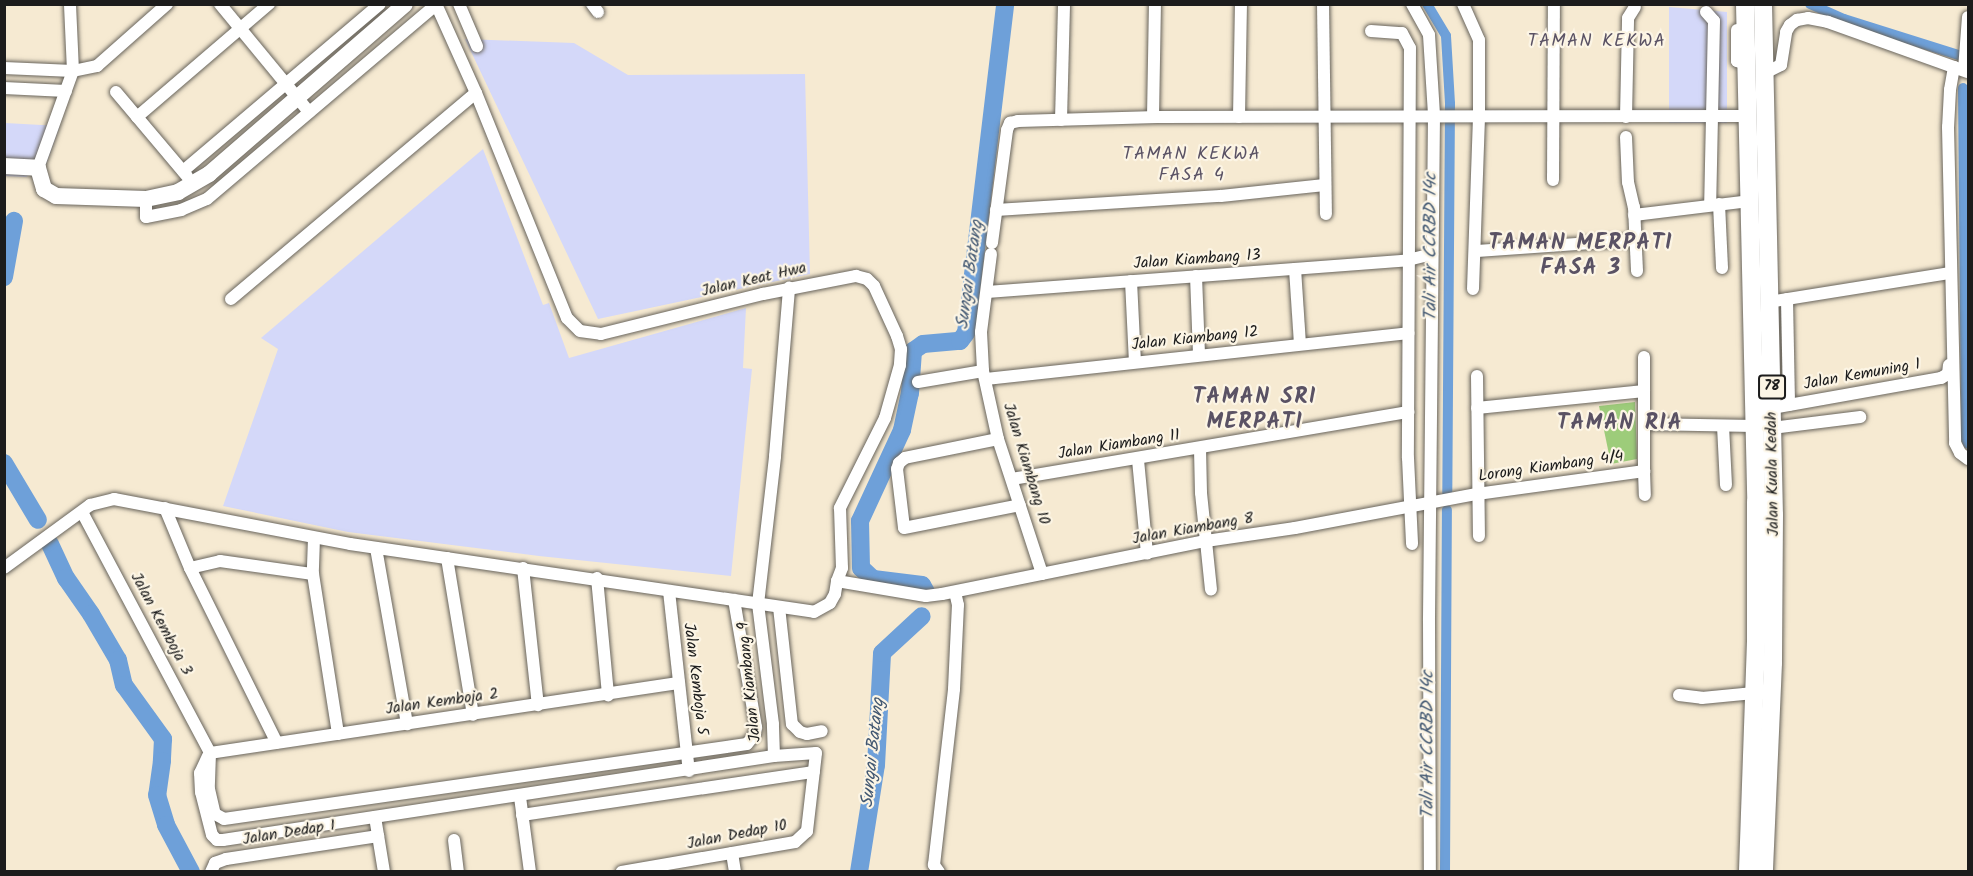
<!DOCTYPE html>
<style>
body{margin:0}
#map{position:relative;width:1973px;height:876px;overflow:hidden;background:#f6ead2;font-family:Kalam,sans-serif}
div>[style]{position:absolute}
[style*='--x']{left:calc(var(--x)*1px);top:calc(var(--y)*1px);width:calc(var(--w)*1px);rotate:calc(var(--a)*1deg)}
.built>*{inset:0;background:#d4d8f9}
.green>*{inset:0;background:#9dcc7a}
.canal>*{height:10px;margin:-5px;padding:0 5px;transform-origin:5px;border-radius:5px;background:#6ea0d9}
.river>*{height:18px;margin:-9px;padding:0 9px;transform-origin:9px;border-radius:9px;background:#6ea0d9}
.roads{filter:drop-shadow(0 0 2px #68645c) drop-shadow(0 0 2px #68645c)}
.street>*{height:12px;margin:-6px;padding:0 6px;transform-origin:6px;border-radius:6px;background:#fff}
.secondary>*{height:16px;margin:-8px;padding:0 8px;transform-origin:8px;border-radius:8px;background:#fff}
.primary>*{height:18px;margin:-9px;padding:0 9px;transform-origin:9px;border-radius:9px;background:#fff}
span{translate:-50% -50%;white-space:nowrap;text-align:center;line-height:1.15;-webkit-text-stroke:4.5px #fcf5e5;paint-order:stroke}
.shield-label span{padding:2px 4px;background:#fcf5e5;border:2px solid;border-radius:4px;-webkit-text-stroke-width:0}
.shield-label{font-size:15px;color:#1c1c1c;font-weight:700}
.street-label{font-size:16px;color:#1c1c1c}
.neighbourhood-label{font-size:18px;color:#5a5264;letter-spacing:1.5px}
.water-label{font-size:18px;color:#415771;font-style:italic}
.district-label{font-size:22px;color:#5a5264;font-weight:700;letter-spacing:1.5px}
.frame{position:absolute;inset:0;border:6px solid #1c1c1c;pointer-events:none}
</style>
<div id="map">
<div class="built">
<div style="clip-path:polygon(1669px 7px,1727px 12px,1727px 123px,1669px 123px)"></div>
<div style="clip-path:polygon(465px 39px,574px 43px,628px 75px,805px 74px,810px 274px,598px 319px)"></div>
<div style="clip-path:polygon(5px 123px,60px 126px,46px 165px,26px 177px,5px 176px)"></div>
<div style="clip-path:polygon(483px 149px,543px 305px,549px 303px,569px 358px,746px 308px,743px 368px,752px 369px,731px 576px,539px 556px,348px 532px,223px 506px,278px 349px,261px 338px)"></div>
</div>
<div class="green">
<div style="clip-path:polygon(1635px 402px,1637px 459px,1611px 464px,1599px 406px)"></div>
</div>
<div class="canal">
<div style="--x:1427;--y:4;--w:37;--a:59"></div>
<div style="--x:1446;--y:36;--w:68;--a:86.6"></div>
<div style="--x:1450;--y:104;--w:392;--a:90.4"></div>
<div style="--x:1810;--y:4;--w:37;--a:24"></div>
<div style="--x:1844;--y:19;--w:130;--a:17.5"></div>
<div style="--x:1963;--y:88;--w:351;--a:89.5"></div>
<div style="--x:1966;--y:439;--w:5;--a:68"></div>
<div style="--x:1445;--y:872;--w:362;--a:-89.7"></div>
</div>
<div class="river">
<div style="--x:4;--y:277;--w:57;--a:-79.9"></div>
<div style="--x:4;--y:463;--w:66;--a:59.2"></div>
<div style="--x:50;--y:544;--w:38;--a:65"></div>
<div style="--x:66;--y:578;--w:44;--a:55.2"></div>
<div style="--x:91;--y:614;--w:53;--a:59.6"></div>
<div style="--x:118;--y:660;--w:26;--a:77"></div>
<div style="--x:124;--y:685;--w:67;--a:54.2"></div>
<div style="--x:163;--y:739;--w:22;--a:93"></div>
<div style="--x:162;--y:761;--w:34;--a:98"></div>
<div style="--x:157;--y:795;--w:31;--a:73"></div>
<div style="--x:166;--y:825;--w:53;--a:62"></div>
<div style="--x:926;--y:592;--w:8;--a:-120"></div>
<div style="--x:922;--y:585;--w:49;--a:-173"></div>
<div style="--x:873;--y:579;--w:16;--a:-137"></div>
<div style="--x:861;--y:568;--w:47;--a:-91.2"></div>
<div style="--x:860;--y:521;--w:100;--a:-65.2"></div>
<div style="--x:902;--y:430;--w:38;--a:-78"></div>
<div style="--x:910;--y:393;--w:42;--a:-85.9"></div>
<div style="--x:913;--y:351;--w:12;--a:-35"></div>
<div style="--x:923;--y:344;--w:37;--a:-5"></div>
<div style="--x:960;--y:341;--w:10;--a:-53"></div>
<div style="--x:966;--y:333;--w:331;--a:-83.2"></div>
<div style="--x:859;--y:872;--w:108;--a:-81"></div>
<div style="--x:876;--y:765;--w:112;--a:-86.9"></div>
<div style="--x:882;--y:653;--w:54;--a:-42.8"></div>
</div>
<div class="roads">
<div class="street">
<div style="--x:220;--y:4;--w:140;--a:50.5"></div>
<div style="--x:436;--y:4;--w:98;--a:65.8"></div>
<div style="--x:476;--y:93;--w:243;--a:68"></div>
<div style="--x:567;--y:318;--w:18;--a:45"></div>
<div style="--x:580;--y:331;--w:21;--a:8"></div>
<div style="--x:601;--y:334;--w:167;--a:-13.9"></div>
<div style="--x:763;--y:294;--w:95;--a:-11"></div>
<div style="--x:856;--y:276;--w:11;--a:15"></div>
<div style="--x:867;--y:279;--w:10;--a:45"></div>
<div style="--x:874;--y:286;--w:55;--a:65.3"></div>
<div style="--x:897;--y:336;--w:14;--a:73"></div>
<div style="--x:901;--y:349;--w:16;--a:94"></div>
<div style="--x:900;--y:365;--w:55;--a:105.8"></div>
<div style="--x:885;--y:418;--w:101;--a:116.6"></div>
<div style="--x:840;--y:508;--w:60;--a:88.1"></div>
<div style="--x:842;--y:568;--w:14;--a:111"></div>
<div style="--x:837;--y:581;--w:90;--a:9.6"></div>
<div style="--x:926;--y:596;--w:16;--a:-7"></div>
<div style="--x:942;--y:594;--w:269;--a:-11.4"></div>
<div style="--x:1206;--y:541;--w:90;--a:-8.3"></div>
<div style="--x:1295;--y:528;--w:185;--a:-10.6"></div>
<div style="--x:1477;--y:494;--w:169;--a:-7.8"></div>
<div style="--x:1644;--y:471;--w:114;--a:-90"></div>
<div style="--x:459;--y:4;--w:46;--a:66.8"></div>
<div style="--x:592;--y:4;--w:10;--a:53"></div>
<div style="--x:1323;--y:4;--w:210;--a:89.2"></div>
<div style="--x:1412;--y:4;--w:35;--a:61"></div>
<div style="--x:1429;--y:35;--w:80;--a:86.4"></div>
<div style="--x:1434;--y:115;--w:506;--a:90.57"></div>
<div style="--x:1429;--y:621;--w:251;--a:89.8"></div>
<div style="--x:1463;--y:4;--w:39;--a:66"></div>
<div style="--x:1479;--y:40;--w:77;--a:90"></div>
<div style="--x:1479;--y:117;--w:172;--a:92"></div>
<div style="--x:1706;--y:12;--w:12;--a:48"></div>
<div style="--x:1714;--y:21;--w:184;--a:91.2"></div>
<div style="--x:1737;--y:30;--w:31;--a:90"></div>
<div style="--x:1737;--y:61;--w:9;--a:18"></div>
<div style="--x:1371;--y:31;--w:31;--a:4"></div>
<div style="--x:1402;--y:33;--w:17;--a:62"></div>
<div style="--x:1410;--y:48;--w:410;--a:90.3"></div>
<div style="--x:1408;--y:458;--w:86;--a:87.3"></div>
<div style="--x:1954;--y:67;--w:23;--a:100"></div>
<div style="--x:1950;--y:90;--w:37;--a:93"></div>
<div style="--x:1948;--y:127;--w:316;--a:88.7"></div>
<div style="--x:1955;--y:443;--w:11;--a:63"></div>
<div style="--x:1960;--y:453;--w:10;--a:37"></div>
<div style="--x:4;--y:68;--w:69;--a:2.5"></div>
<div style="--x:73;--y:71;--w:25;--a:-12"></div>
<div style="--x:97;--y:66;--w:94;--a:-41.5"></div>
<div style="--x:1964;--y:70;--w:53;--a:-85.7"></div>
<div style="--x:1765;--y:73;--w:18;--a:-27"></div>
<div style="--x:1781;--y:65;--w:33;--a:-81"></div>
<div style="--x:1786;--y:32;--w:8;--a:-60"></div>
<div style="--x:1790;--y:25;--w:9;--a:-36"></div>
<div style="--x:1797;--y:20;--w:11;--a:-10"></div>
<div style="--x:1808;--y:18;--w:20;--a:11"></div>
<div style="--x:1828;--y:22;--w:149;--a:19.7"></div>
<div style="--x:4;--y:88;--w:62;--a:2.8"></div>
<div style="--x:116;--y:92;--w:110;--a:49.8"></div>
<div style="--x:137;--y:117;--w:174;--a:-40.6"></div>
<div style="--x:1153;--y:117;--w:113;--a:-89"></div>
<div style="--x:1239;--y:117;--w:113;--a:-89"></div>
<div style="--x:1626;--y:117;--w:99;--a:-88.8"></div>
<div style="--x:1628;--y:18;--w:13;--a:-58"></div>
<div style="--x:1061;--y:120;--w:116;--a:-88.5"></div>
<div style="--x:1626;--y:137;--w:45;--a:87.5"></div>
<div style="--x:1628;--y:182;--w:26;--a:77"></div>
<div style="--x:1634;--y:207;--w:64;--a:87.3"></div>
<div style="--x:38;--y:168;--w:103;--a:-70.2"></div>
<div style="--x:73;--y:71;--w:67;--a:-92.6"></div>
<div style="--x:183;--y:171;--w:258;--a:-40.3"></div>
<div style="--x:1553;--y:180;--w:176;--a:-89.7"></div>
<div style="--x:146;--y:199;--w:18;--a:90"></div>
<div style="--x:146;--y:217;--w:36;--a:-11"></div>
<div style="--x:181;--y:210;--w:28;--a:-23"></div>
<div style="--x:207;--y:199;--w:302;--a:-40.3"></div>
<div style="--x:1719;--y:204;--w:64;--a:87.3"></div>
<div style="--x:996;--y:210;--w:225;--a:-3.6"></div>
<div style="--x:1221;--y:196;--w:104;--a:-6.1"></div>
<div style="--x:1634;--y:215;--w:116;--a:-6.9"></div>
<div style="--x:992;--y:243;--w:114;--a:-82.4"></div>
<div style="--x:1007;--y:130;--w:8;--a:-67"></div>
<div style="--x:1010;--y:123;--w:8;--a:-14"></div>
<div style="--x:1018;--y:121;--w:139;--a:-1.6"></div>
<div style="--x:1157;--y:117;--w:591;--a:-0.1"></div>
<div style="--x:1476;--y:251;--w:159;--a:-4"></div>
<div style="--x:991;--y:254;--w:79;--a:97.3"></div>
<div style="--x:981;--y:332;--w:39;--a:87"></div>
<div style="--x:983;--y:371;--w:70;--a:77.6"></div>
<div style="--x:998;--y:439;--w:142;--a:71.9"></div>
<div style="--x:1295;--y:269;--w:75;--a:86.2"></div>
<div style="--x:1196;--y:276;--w:79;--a:87.8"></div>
<div style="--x:1131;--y:281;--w:81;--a:87.2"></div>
<div style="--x:987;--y:292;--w:422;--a:-4.3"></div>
<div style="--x:1408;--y:260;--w:25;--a:-14"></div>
<div style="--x:231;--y:299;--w:320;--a:-40.1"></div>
<div style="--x:1787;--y:299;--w:106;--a:88.9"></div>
<div style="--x:1769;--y:302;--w:184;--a:-9.1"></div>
<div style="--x:1477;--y:376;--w:160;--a:89.3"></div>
<div style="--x:986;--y:379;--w:425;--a:-6.2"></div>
<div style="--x:918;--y:382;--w:66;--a:-9.6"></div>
<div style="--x:1477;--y:408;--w:168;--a:-5.8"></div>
<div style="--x:1772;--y:408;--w:172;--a:-10.1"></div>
<div style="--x:1941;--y:378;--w:8;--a:-30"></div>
<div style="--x:1948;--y:374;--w:9;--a:-84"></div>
<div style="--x:1644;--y:424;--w:110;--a:1"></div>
<div style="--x:1723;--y:426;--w:59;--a:87.1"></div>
<div style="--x:1772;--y:428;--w:89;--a:-7.1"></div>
<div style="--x:998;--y:439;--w:95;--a:168.5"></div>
<div style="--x:905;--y:458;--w:8;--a:140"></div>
<div style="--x:899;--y:463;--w:6;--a:108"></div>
<div style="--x:897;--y:469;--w:59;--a:83.2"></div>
<div style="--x:904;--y:528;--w:118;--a:-11.2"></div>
<div style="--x:1200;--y:449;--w:44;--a:88.7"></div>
<div style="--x:1201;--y:493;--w:97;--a:84.1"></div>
<div style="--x:1138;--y:460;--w:94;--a:84.5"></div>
<div style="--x:1644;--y:471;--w:24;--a:88"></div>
<div style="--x:1012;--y:479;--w:402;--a:-9.6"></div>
<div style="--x:165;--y:508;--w:65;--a:67.4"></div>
<div style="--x:190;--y:568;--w:195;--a:63.6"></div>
<div style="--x:82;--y:512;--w:273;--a:62"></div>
<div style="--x:210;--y:753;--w:36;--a:92"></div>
<div style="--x:209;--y:789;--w:26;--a:77"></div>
<div style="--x:215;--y:814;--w:10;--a:29"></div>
<div style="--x:224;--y:819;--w:528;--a:-8.16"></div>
<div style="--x:747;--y:744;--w:13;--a:-51"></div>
<div style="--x:755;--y:734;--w:7;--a:-82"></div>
<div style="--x:756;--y:727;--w:129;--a:-99.8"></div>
<div style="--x:314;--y:538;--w:36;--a:92"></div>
<div style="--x:313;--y:574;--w:162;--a:81.1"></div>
<div style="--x:376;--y:548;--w:179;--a:80"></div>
<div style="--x:447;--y:558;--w:159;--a:80.6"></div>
<div style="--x:4;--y:568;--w:107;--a:-36.2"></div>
<div style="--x:90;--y:505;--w:25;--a:-14"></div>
<div style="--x:114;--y:499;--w:240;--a:10.8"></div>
<div style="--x:350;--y:544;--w:469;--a:8.3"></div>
<div style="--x:814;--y:612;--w:18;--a:-29"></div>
<div style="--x:830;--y:603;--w:10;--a:-61"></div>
<div style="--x:835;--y:594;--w:13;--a:-81"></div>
<div style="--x:190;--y:568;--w:31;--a:-13"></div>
<div style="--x:220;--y:561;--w:94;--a:8"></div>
<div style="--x:523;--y:568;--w:138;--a:83.8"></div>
<div style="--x:597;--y:578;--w:118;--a:84.6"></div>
<div style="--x:669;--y:591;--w:181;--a:83.7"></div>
<div style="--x:779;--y:607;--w:118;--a:83.7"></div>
<div style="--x:792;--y:724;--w:11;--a:45"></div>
<div style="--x:800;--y:732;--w:7;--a:16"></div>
<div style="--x:807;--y:734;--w:15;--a:-11"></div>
<div style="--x:1679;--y:695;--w:23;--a:7"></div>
<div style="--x:1702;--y:698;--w:52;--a:-5.5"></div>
<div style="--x:210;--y:753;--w:474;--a:-8.5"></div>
<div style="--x:208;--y:756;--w:19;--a:115"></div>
<div style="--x:200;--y:773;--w:19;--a:87"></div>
<div style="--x:201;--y:792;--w:44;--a:75.7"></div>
<div style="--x:212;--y:835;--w:7;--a:45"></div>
<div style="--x:217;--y:840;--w:6;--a:0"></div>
<div style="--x:223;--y:840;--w:557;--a:-8.67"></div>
<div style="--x:774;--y:756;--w:42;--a:-4.1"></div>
<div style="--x:816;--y:753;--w:79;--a:96.6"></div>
<div style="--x:807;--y:831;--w:16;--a:137"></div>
<div style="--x:795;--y:842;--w:176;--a:170.2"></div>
<div style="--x:774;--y:756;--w:32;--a:-92"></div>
<div style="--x:773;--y:724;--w:121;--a:-97.1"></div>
<div style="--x:758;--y:604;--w:149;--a:-83.4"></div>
<div style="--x:775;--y:456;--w:169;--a:-85.2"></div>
<div style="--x:520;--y:797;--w:76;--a:82.4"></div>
<div style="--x:522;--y:815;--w:295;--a:-8.4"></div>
<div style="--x:375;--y:817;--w:56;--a:80.7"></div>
<div style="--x:454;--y:840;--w:32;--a:83"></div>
<div style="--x:732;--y:853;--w:19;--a:81"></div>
<div style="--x:211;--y:872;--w:10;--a:-66"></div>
<div style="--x:215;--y:863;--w:12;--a:-20"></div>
<div style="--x:226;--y:859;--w:154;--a:-8.6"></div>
<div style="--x:939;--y:872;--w:9;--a:-126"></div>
<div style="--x:934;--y:865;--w:177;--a:-83.5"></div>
<div style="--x:954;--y:689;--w:84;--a:-87.3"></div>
<div style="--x:958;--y:605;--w:13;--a:-103"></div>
</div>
<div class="secondary">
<div style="--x:4;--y:166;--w:34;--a:3"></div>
<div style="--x:38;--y:168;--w:22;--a:74"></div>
<div style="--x:44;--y:189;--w:14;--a:30"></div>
<div style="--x:56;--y:196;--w:90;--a:1.9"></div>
<div style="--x:146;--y:199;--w:33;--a:-12"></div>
<div style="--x:178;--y:192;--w:36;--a:-30"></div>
<div style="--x:209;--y:174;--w:259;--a:-40.9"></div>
</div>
<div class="primary">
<div style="--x:1745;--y:4;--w:498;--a:88.7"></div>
<div style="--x:1756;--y:502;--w:139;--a:90"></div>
<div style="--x:1756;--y:641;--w:231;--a:92"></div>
<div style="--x:1763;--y:4;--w:511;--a:88.77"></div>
<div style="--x:1774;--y:515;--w:148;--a:90.4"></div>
<div style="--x:1773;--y:663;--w:209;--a:92.5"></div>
</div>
</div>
<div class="shield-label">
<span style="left:1772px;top:387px">78</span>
</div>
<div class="street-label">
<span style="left:1197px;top:260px;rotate:-4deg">Jalan Kiambang 13</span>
<span style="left:754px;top:280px;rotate:-13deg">Jalan Keat Hwa</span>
<span style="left:1195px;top:339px;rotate:-6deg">Jalan Kiambang 12</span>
<span style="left:1862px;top:375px;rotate:-10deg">Jalan Kemuning 1</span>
<span style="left:1119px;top:445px;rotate:-9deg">Jalan Kiambang 11</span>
<span style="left:1026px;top:464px;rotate:73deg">Jalan Kiambang 10</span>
<span style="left:1551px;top:467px;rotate:-8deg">Lorong Kiambang 4/4</span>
<span style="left:1773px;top:474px;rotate:-91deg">Jalan Kuala Kedah</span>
<span style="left:1193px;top:529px;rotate:-10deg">Jalan Kiambang 8</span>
<span style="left:161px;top:624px;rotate:62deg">Jalan Kemboja 3</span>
<span style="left:695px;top:679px;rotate:83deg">Jalan Kemboja 5</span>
<span style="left:750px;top:682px;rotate:-96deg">Jalan Kiambang 9</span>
<span style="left:442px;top:702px;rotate:-8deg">Jalan Kemboja 2</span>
<span style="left:289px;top:833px;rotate:-9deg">Jalan Dedap 1</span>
<span style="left:737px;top:835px;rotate:-11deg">Jalan Dedap 10</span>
</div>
<div class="neighbourhood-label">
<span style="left:1597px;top:42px">TAMAN KEKWA</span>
<span style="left:1192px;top:166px">TAMAN KEKWA<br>FASA 4</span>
</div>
<div class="water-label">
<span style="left:1432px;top:247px;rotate:-90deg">Tali Air CCRBD 14c</span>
<span style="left:971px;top:275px;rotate:-82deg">Sungai Batang</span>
<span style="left:1429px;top:745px;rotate:-90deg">Tali Air CCRBD 14c</span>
<span style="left:874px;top:753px;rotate:-84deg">Sungai Batang</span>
</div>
<div class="district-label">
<span style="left:1581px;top:256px">TAMAN MERPATI<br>FASA 3</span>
<span style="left:1255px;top:410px">TAMAN SRI<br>MERPATI</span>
<span style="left:1620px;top:424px">TAMAN RIA</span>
</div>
<div class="frame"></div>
</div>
